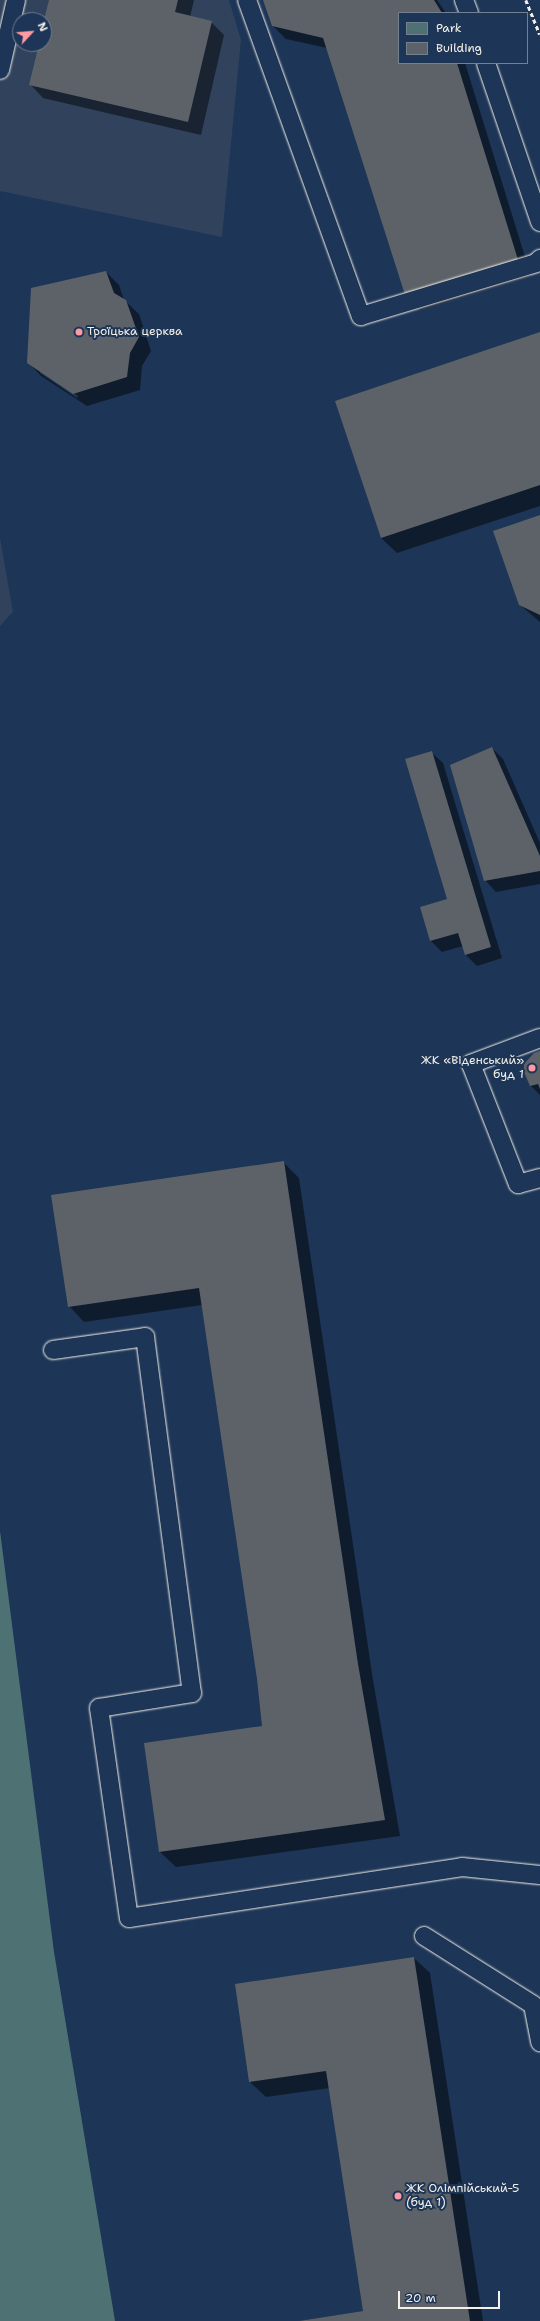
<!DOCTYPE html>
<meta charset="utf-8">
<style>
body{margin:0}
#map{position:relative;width:540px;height:2321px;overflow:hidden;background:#1d3557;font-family:"Shantell Sans",sans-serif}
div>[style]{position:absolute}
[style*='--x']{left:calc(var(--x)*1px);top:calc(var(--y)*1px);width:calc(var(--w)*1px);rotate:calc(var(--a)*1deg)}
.built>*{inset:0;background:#30425c}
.green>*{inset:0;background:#4e7274}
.shadow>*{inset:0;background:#0007}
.building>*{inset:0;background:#5d6268}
.path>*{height:2.5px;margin-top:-1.25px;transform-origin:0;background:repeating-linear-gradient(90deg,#f4f1e8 0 4px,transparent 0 7px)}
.roads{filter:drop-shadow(0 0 1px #f4f1e8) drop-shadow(0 0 1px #f4f1e8)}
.lane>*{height:18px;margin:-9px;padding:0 9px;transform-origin:9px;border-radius:9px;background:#1d3557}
.dots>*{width:11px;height:11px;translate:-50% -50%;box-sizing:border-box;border:2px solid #1d3557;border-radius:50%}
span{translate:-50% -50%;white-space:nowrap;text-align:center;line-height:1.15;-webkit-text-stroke:4px #1d3557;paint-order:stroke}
.poi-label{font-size:12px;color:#f4f1e8}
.left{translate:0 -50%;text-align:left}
.right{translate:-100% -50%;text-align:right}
.legend{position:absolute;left:398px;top:12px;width:130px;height:52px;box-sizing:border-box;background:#1d3557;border:1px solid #738091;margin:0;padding:5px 7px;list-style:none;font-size:12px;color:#f4f1e8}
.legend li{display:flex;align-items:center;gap:8px;height:20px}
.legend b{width:20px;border:1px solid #738091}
.north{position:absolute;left:12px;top:12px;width:40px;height:40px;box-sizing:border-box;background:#1d3557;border:1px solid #738091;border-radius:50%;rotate:64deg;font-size:11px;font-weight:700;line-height:16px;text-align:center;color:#f4f1e8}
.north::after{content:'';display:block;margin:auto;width:14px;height:18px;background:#ff9aa2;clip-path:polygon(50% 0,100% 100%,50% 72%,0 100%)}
.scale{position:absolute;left:398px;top:2291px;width:102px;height:18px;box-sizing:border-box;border:2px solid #f4f1e8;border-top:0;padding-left:5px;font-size:12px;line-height:14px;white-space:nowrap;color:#f4f1e8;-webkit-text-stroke:3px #1d3557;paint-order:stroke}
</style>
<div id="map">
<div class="built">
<div style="clip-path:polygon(evenodd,0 0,229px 0,241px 40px,222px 237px,0 191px,0 0,20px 20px,44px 20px,44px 44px,20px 44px,20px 20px)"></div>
<div style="clip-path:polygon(0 538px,13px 612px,0 626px)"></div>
</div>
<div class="green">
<div style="clip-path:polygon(0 1531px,54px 1952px,115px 2321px,0 2321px)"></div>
</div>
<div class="shadow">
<div style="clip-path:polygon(50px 0,194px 0,190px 17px,211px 22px,224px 35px,201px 135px,43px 98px,30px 84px,40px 44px,44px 44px,44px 25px)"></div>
<div style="clip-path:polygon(264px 0,437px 0,446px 13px,399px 13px,399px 63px,465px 63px,531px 276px,420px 310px,407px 297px,327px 48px,286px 39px,272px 25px)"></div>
<div style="clip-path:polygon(evenodd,106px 272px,119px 285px,124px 300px,139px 314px,151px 351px,142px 366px,140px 390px,87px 406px,41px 376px,28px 362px,106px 272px,40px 370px,78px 396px,77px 398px,40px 373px,40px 370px)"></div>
<div style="clip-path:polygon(540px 333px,540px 506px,397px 553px,381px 538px)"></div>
<div style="clip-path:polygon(540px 516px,540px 622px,519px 604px)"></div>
<div style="clip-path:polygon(492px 748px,503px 759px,540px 843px,540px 884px,496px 892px,485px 880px)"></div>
<div style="clip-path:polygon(431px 752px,443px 763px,502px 958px,477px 966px,466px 955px,463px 946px,442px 952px,431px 941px,421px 907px,449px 899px)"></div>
<div style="clip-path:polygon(540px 1053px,540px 1095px,531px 1086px)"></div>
<div style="clip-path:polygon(283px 1162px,299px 1178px,373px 1680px,400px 1836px,176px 1867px,160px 1852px,145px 1744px,263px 1727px,258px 1679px,202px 1305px,84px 1322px,69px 1306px)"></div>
<div style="clip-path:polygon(414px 1958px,430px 1973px,483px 2321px,300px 2321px,364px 2311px,330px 2088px,266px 2097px,250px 2082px)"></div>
</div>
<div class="building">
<div style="clip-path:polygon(49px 0,178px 0,175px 12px,212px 21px,188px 122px,29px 85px,39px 44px,44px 44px,44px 20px)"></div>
<div style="clip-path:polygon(263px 0,434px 0,442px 13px,399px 13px,399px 63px,457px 63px,519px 263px,406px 298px,323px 38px,272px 26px)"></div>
<div style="clip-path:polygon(106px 271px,114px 293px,126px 300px,139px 337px,130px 353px,127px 377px,73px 394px,27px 363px,31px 288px)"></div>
<div style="clip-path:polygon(540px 332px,540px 485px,381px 538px,335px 401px)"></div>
<div style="clip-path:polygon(540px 515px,540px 615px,519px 605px,493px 531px)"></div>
<div style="clip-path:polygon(492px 747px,540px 856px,540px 871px,484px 881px,450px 765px)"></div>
<div style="clip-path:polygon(432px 751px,491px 947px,465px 955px,458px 933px,430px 941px,420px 907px,447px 899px,405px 759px)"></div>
<div style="clip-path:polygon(540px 1051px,540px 1089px,538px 1084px,530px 1086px,524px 1072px,524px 1064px,534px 1053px)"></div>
<div style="clip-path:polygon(284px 1161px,358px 1664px,385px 1820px,159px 1852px,144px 1743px,262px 1726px,257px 1679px,199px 1288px,68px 1307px,51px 1195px)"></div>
<div style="clip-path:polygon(414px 1957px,470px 2321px,299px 2321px,363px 2311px,326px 2071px,249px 2082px,235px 1984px)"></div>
</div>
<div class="path">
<div style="--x:526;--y:0;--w:37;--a:68"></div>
</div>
<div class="roads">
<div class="lane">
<div style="--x:247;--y:0;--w:336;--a:70.2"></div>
<div style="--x:361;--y:316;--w:183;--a:-16.8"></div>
<div style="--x:536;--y:263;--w:6;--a:-45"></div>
<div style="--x:464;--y:0;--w:14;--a:69"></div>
<div style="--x:486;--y:63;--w:168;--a:71.2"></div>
<div style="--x:0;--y:70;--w:72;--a:-77.1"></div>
<div style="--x:540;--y:1038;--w:74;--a:159.4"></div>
<div style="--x:471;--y:1064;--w:129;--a:68.6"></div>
<div style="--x:518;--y:1184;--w:23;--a:-15"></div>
<div style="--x:53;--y:1350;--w:93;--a:-8"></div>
<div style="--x:145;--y:1337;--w:359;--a:82.5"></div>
<div style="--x:192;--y:1693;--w:94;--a:170.8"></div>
<div style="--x:99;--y:1708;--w:212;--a:81.9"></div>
<div style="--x:129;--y:1918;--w:337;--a:-8.7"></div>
<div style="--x:462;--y:1867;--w:78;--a:5.9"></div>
<div style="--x:424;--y:1936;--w:129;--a:32.3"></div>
<div style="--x:533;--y:2005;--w:38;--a:79"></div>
</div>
</div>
<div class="dots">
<div style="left:79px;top:332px;background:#ff9aa2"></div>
<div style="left:532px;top:1068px;background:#ff9aa2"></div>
<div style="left:398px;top:2196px;background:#ff9aa2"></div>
</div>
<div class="poi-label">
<span class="left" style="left:87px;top:332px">Троїцька церква</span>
<span class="right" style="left:524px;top:1068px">ЖК «Віденський»<br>буд 1</span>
<span class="left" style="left:406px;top:2196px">ЖК Олімпійський-5<br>(буд 1)</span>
</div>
<ul class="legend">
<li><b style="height:11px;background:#4e7274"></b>Park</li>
<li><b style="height:11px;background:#5d6268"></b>Building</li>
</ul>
<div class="north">N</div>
<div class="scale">20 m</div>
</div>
